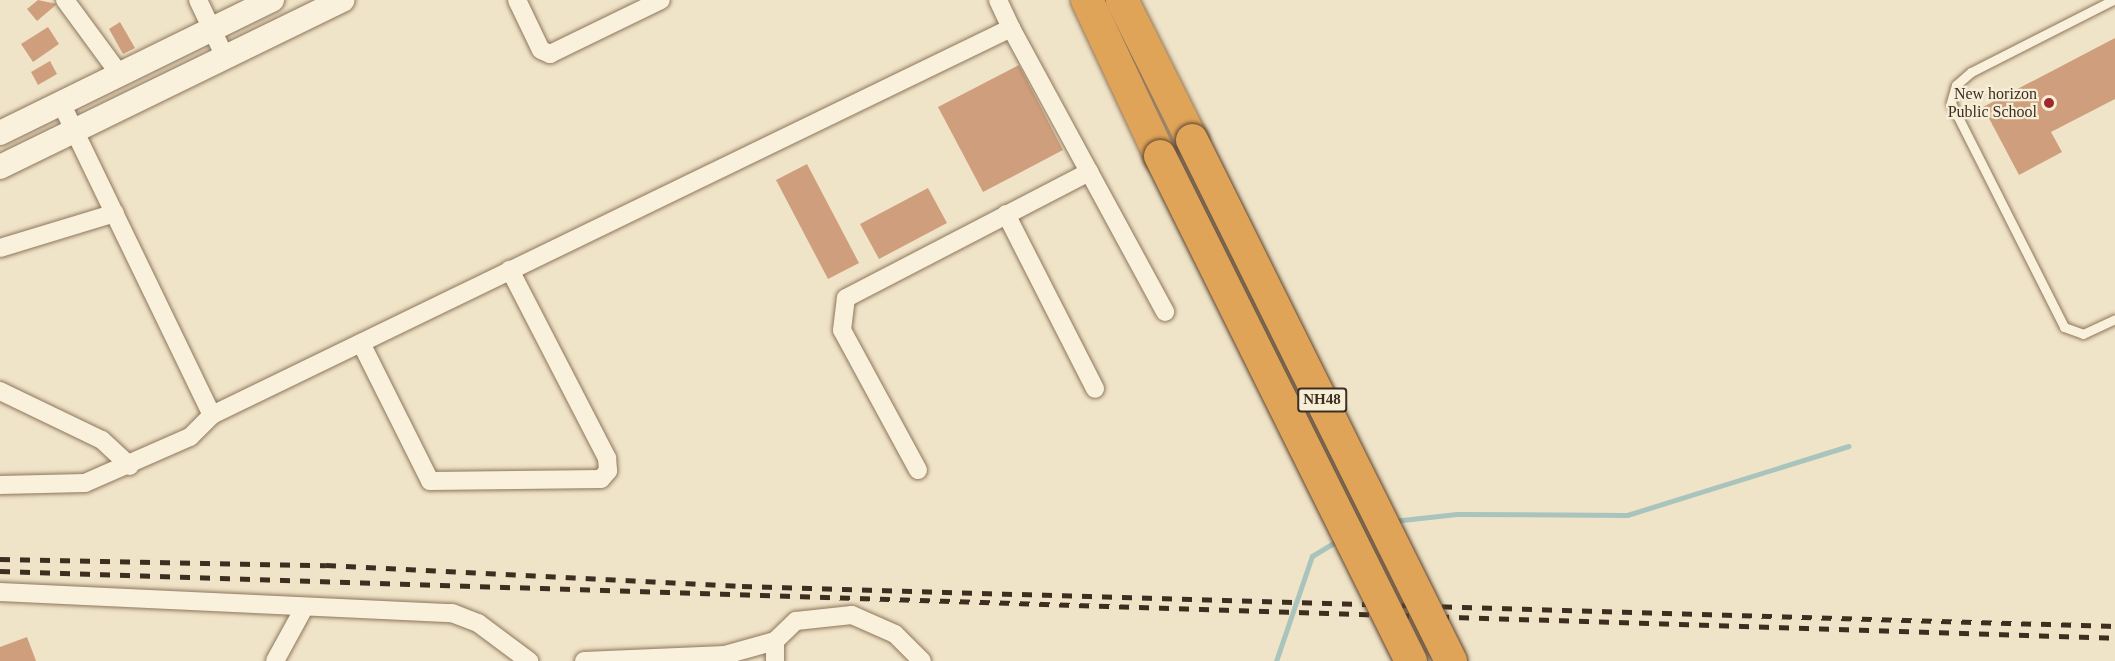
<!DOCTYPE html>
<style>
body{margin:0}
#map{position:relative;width:2115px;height:661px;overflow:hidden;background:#f0e4c8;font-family:Georgia,serif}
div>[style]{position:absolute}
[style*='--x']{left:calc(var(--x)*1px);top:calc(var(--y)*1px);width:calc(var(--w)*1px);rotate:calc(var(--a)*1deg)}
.stream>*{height:5px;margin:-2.5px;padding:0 2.5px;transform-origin:2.5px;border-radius:2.5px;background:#a9c4bc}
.building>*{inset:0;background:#cf9f7d}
.roads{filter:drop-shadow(0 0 2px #8d765c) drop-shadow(0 0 2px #8d765c)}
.lane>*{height:9px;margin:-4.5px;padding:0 4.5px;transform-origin:4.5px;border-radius:4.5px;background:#faf1dc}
.street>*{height:18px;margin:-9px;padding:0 9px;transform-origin:9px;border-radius:9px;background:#faf1dc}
.secondary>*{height:24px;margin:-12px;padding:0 12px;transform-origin:12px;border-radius:12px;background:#faf1dc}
.highway>*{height:32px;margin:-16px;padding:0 16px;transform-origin:16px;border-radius:16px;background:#e0a458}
.rail>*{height:4.5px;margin-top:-2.25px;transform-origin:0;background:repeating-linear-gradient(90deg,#3d2e20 0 10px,transparent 0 20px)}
.bridges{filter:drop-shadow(0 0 2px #5b4430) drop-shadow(0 0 2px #5b4430)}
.highway-bridge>*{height:32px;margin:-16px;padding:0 16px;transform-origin:16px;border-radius:16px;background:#e0a458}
.dots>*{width:16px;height:16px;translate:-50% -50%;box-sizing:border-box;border:3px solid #f7eed8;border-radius:50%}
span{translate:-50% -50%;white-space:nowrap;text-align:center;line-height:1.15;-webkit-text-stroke:4.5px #f7eed8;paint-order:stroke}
.shield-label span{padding:2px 4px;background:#f7eed8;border:2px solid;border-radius:4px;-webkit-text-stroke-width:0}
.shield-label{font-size:15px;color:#3d2e20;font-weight:700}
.poi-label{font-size:16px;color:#3d2e20}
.right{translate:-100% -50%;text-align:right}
</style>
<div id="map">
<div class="stream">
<div style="--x:1393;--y:521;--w:64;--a:-6.2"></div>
<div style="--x:1457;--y:514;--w:170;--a:0.3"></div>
<div style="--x:1627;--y:515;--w:232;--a:-17.3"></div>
<div style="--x:1276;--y:661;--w:111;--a:-71.1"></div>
<div style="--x:1312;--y:556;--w:33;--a:-31"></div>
</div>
<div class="building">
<div style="clip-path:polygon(38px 0,57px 4px,37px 21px,27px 9px)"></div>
<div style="clip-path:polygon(120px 22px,135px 48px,123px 54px,109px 29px)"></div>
<div style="clip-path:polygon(48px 27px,59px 44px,33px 62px,21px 44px)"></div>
<div style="clip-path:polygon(2115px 38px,2115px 99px,2051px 132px,2062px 152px,2019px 175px,1983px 107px)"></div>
<div style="clip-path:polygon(50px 61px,57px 74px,38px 85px,31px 72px)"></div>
<div style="clip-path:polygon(1019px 65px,1063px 150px,983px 192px,938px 107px)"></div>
<div style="clip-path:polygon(807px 164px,859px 263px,828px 279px,776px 180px)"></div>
<div style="clip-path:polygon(928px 188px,947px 223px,879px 259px,860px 224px)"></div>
<div style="clip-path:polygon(27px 637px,36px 661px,0 661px,0 647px)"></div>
</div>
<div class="roads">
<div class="lane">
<div style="--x:2113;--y:0;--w:159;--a:153.1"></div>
<div style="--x:1971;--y:72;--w:20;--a:139"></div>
<div style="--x:1956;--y:85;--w:19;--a:106"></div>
<div style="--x:1951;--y:103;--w:251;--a:63.2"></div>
<div style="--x:2064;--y:327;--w:20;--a:20"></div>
<div style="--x:2083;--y:334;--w:35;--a:-25"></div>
</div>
<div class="street">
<div style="--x:65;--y:0;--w:93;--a:53.7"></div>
<div style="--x:198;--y:0;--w:63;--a:64.7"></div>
<div style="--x:517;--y:0;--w:55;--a:64.4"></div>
<div style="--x:541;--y:50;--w:10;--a:24"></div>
<div style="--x:550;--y:54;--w:123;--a:-25.9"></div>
<div style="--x:1011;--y:28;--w:323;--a:61.5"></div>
<div style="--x:61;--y:103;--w:347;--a:64.2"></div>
<div style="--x:212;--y:415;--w:888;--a:-25.84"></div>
<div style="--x:1011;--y:28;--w:31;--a:-115"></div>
<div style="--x:1006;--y:214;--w:196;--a:63"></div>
<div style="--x:0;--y:248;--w:120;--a:-16.9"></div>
<div style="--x:361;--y:343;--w:154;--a:63.4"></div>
<div style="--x:430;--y:481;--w:171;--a:-0.7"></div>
<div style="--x:601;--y:479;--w:11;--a:-49"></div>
<div style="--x:608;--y:471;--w:13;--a:-94"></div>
<div style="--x:607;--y:458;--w:212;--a:-117.3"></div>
<div style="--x:0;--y:391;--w:113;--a:25.7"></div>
<div style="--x:102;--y:440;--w:38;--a:43"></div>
<div style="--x:918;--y:470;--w:159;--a:-118.5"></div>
<div style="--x:842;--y:330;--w:32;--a:-83"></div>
<div style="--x:846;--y:298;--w:274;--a:-27.4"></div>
<div style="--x:0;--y:485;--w:85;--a:-1.3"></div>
<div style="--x:85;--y:483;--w:115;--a:-23.7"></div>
<div style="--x:190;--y:437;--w:31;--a:-45"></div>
<div style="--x:0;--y:592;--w:452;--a:2.7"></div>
<div style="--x:452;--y:613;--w:28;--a:21"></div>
<div style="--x:478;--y:623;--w:64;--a:36.7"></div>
<div style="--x:275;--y:661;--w:60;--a:-61.3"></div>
<div style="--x:584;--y:661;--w:141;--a:-2.4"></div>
<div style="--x:725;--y:655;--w:52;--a:-15.6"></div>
<div style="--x:775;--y:641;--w:29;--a:-44"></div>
<div style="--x:796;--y:621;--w:56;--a:-6.1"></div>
<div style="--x:852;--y:615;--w:47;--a:23.8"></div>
<div style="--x:895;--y:634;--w:38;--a:45"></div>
<div style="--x:775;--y:661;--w:20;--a:-90"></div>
</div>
<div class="secondary">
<div style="--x:0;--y:133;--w:303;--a:-26.1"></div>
<div style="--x:0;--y:167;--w:381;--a:-26"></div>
</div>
<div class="highway">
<div style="--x:1087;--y:0;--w:172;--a:64.9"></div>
<div style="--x:1122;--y:0;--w:157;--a:63.4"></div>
</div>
</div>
<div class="rail">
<div style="--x:0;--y:559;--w:326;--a:1.1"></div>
<div style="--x:326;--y:565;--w:417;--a:2.9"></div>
<div style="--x:742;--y:586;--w:1374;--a:1.67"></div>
<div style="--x:0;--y:571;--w:2116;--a:1.81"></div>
</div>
<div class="bridges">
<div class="highway-bridge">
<div style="--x:1192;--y:140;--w:582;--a:63.57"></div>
<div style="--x:1160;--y:156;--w:564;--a:63.57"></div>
</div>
</div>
<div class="dots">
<div style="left:2049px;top:103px;background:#9e2a2b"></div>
</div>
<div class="shield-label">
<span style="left:1322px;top:400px">NH48</span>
</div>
<div class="poi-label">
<span class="right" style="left:2037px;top:103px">New horizon<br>Public School</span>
</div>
</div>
